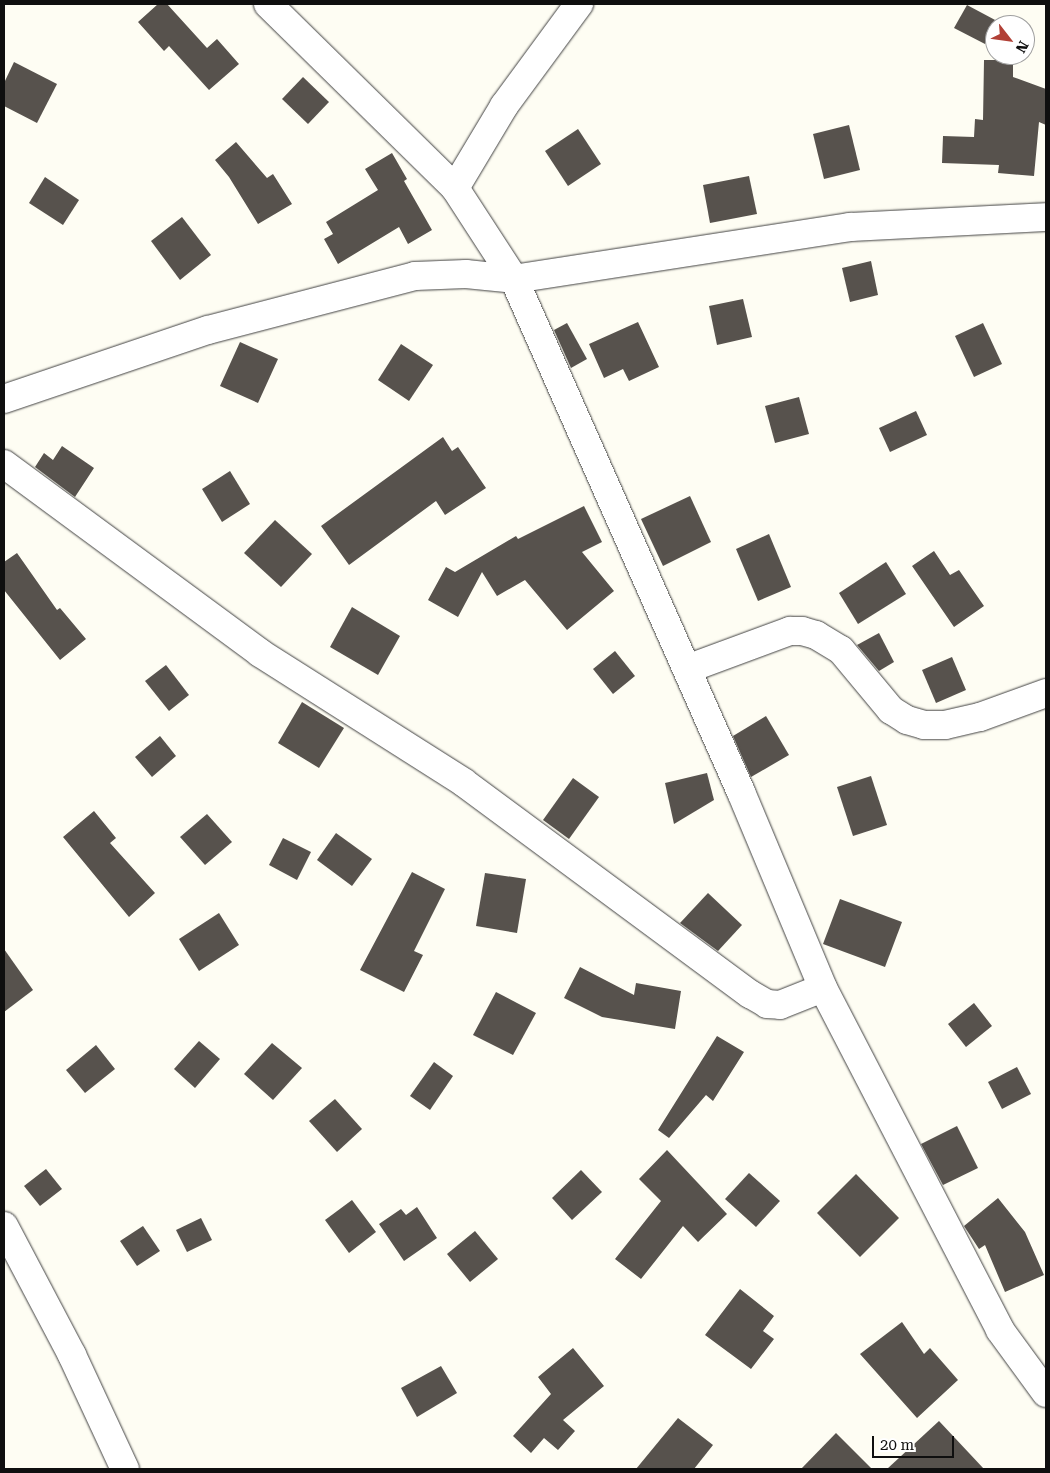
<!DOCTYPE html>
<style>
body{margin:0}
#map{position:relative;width:1050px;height:1473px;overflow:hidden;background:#fefdf3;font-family:"Roboto Serif",serif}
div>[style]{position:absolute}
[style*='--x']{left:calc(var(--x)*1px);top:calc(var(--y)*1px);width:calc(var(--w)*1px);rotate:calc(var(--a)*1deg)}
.building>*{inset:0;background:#57524d}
.roads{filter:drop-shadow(0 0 1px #424242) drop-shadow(0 0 1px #424242)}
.street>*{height:28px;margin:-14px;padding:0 14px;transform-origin:14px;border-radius:14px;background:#fff}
span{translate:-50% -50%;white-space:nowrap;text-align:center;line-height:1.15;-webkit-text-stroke:5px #fff;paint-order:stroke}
.frame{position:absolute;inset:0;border:5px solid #0f0f0f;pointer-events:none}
.north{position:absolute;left:985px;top:15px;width:50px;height:50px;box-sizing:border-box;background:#fff;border:1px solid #9f9f9f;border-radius:50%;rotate:120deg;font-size:14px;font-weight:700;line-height:20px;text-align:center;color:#0f0f0f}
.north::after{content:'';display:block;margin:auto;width:18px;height:22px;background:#b14036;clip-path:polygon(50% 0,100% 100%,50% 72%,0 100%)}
.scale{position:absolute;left:872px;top:1436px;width:82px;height:22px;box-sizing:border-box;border:2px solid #0f0f0f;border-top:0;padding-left:6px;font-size:15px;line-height:18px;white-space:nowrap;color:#0f0f0f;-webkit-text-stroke:4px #fff;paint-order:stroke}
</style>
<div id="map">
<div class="building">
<div style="clip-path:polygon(158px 4px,167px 4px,207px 48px,217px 39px,239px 64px,209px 90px,169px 46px,164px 51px,138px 22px)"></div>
<div style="clip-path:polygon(967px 5px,997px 21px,985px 44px,954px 28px)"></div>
<div style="clip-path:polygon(984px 60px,1013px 60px,1013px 77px,1046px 89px,1046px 125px,1039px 122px,1034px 176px,998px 173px,999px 165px,942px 163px,943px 136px,974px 137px,975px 119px,983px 120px)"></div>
<div style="clip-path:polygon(14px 62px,57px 84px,37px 123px,4px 106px,4px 83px)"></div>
<div style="clip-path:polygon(303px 77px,329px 102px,308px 124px,282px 99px)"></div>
<div style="clip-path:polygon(849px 125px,860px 170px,824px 179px,813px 134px)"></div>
<div style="clip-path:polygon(578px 129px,601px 164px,568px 186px,545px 151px)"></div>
<div style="clip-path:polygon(236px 142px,267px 178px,273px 174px,292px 204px,258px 224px,229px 177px,215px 160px)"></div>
<div style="clip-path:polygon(392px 153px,407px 179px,404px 181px,432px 230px,408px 244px,399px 227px,338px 264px,324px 239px,333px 234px,326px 222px,378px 190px,365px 169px)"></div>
<div style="clip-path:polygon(749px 176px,757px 214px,710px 223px,703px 185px)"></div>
<div style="clip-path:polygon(45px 177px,79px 200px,63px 225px,29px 203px)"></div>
<div style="clip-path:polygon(182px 217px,211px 255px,180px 280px,151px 241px)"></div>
<div style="clip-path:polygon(871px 261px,878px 295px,850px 302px,842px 268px)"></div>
<div style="clip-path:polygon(743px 299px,752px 337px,717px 345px,709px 306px)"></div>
<div style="clip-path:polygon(638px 322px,659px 367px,629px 381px,623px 369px,604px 378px,589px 344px)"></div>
<div style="clip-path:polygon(567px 323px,587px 359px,571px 368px,554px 330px)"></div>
<div style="clip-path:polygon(983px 323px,1002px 364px,974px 377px,955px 336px)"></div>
<div style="clip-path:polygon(240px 342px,278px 359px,258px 403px,220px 386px)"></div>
<div style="clip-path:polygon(401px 344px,433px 365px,409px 401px,378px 380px)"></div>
<div style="clip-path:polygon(799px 397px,809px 434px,775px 443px,765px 406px)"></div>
<div style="clip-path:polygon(916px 411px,927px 435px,890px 452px,879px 428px)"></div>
<div style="clip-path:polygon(443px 437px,452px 451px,458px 447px,486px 488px,445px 515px,436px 501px,349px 565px,321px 526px)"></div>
<div style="clip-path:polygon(62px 446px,94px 468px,75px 497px,35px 467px,44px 453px,53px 460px)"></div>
<div style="clip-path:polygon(230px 471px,250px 504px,222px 522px,202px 489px)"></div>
<div style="clip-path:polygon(690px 496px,711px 542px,663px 566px,641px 519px)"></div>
<div style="clip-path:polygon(584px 506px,602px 542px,582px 552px,614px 591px,567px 630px,525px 580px,497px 596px,482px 572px,458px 617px,428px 600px,446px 567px,455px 572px,516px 536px,518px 539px)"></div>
<div style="clip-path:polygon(275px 520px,312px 554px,281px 587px,244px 553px)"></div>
<div style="clip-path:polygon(769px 534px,791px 587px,758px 601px,736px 549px)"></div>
<div style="clip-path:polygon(934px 551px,950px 575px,959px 570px,984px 606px,954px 627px,912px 566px)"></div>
<div style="clip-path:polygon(17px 553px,57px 610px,60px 608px,86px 639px,60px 660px,4px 590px,4px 562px)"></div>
<div style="clip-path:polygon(886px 562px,906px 594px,858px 624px,839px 593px)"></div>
<div style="clip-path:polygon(352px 607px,400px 636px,378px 675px,330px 647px)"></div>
<div style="clip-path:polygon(879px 633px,894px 662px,879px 671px,857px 645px)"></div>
<div style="clip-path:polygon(615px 651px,635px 676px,613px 694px,593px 669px)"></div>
<div style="clip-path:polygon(952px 657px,966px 690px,936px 703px,922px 670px)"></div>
<div style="clip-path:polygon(166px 665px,189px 695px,169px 711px,145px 681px)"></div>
<div style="clip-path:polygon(302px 702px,344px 728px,319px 768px,278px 743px)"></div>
<div style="clip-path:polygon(766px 716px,789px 755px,751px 777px,733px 736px)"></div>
<div style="clip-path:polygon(160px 736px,176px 756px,152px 777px,135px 757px)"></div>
<div style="clip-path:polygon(707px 773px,714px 800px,674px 824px,665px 783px)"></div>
<div style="clip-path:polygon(871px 776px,887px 825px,853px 836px,837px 787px)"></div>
<div style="clip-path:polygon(573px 778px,599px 797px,569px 839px,543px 820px)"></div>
<div style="clip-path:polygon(94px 811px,116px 838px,110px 843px,155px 893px,129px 917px,63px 837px)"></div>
<div style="clip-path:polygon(207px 814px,232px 842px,205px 865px,180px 837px)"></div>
<div style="clip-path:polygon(336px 833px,372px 859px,352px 886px,317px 860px)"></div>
<div style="clip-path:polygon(283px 838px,311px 852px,297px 880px,269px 865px)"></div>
<div style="clip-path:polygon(412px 872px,445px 889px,414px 951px,423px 955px,404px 992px,360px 970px)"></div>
<div style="clip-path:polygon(485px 873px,526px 879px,517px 933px,476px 926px)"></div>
<div style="clip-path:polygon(708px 893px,742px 925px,718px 951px,680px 923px)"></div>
<div style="clip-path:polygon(840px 899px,902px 922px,885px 967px,823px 944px)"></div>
<div style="clip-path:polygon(219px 913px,239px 945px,199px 971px,179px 939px)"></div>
<div style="clip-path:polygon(4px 949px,33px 990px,4px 1012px)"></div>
<div style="clip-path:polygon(580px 967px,634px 995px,636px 983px,681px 991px,675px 1029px,602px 1017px,564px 998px)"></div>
<div style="clip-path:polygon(496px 992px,536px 1013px,513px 1055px,473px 1035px)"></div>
<div style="clip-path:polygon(974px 1003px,992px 1026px,966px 1047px,948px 1024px)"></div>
<div style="clip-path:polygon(717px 1036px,744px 1052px,713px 1101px,706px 1095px,669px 1138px,658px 1130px)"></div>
<div style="clip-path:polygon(199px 1041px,220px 1059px,195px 1088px,174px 1069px)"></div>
<div style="clip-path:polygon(272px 1043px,302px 1068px,273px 1100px,244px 1074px)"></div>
<div style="clip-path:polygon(96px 1045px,115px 1069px,85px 1093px,66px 1070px)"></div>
<div style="clip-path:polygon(434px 1062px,453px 1076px,430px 1110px,410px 1096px)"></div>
<div style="clip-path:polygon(1017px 1067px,1031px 1094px,1002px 1109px,988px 1082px)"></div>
<div style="clip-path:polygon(335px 1099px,362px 1129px,337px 1152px,309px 1121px)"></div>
<div style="clip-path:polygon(957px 1126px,978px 1168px,943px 1185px,921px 1144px)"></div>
<div style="clip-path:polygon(667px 1150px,727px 1214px,698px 1242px,683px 1226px,641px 1279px,615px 1259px,661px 1201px,639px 1179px)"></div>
<div style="clip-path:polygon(46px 1169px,62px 1189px,40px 1206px,24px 1186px)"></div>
<div style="clip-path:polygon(581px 1170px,602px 1192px,572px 1220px,552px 1198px)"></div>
<div style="clip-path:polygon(749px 1173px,780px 1201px,756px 1227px,725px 1199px)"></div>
<div style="clip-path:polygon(856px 1174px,899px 1218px,860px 1257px,817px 1213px)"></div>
<div style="clip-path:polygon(998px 1198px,1025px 1232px,1044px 1275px,1005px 1292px,985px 1245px,979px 1249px,964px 1226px)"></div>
<div style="clip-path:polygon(352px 1200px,376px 1232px,349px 1253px,325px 1220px)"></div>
<div style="clip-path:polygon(417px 1207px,437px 1238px,404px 1261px,379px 1224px,401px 1209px,406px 1215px)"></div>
<div style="clip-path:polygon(201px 1218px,212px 1240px,187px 1252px,176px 1230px)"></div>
<div style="clip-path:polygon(143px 1226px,160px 1251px,137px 1266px,120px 1241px)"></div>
<div style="clip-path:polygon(475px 1231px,498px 1259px,470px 1282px,447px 1254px)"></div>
<div style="clip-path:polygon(740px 1289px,774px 1316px,763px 1331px,774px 1339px,751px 1369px,705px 1335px)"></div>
<div style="clip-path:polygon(902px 1322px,924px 1354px,930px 1348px,958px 1380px,917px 1418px,860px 1354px)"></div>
<div style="clip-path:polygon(573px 1348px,604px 1386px,563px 1420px,575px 1431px,558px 1450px,544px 1438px,531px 1453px,513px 1436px,551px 1394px,538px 1377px)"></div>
<div style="clip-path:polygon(441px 1366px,457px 1393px,417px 1417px,401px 1388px)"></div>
<div style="clip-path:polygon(678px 1418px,713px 1445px,694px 1469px,636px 1469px)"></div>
<div style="clip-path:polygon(939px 1421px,984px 1469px,887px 1469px)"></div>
<div style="clip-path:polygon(836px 1433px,872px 1469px,801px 1469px)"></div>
</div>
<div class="roads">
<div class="street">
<div style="--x:268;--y:4;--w:262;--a:44.5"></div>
<div style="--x:455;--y:188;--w:108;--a:57"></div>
<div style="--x:514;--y:279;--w:561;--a:66.13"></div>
<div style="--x:741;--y:792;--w:212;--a:67.3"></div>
<div style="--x:823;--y:988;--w:385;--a:62.6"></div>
<div style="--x:1000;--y:1330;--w:78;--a:53.9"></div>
<div style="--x:455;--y:188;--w:96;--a:-59.1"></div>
<div style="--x:504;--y:106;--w:127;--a:-53.7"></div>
<div style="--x:4;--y:399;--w:215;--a:-18.7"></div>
<div style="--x:208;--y:330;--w:214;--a:-14.6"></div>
<div style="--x:415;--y:276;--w:51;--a:-2.2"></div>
<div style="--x:466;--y:274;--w:48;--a:5.9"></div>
<div style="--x:514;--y:279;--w:340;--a:-8.8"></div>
<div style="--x:850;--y:227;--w:196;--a:-2.9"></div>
<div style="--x:4;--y:464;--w:318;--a:36.4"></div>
<div style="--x:260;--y:653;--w:241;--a:32.4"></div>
<div style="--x:463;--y:782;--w:357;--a:36.5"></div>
<div style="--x:750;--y:994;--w:20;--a:30"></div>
<div style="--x:767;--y:1004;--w:13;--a:4"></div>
<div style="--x:780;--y:1005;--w:46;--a:-21.6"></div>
<div style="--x:687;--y:669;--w:110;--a:-20.3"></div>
<div style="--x:790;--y:631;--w:12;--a:0"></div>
<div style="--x:802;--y:631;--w:15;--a:16"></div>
<div style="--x:816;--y:635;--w:29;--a:31"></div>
<div style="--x:841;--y:650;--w:78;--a:50.2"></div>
<div style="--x:891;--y:710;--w:19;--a:32"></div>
<div style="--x:907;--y:720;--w:18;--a:16"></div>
<div style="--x:924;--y:725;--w:21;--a:0"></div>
<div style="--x:945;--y:725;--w:36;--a:-13"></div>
<div style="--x:980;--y:717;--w:70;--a:-20"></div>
<div style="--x:4;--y:1226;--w:146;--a:62.2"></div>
<div style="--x:72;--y:1355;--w:126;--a:65.1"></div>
</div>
</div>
<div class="frame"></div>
<div class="north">N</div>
<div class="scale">20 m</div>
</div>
